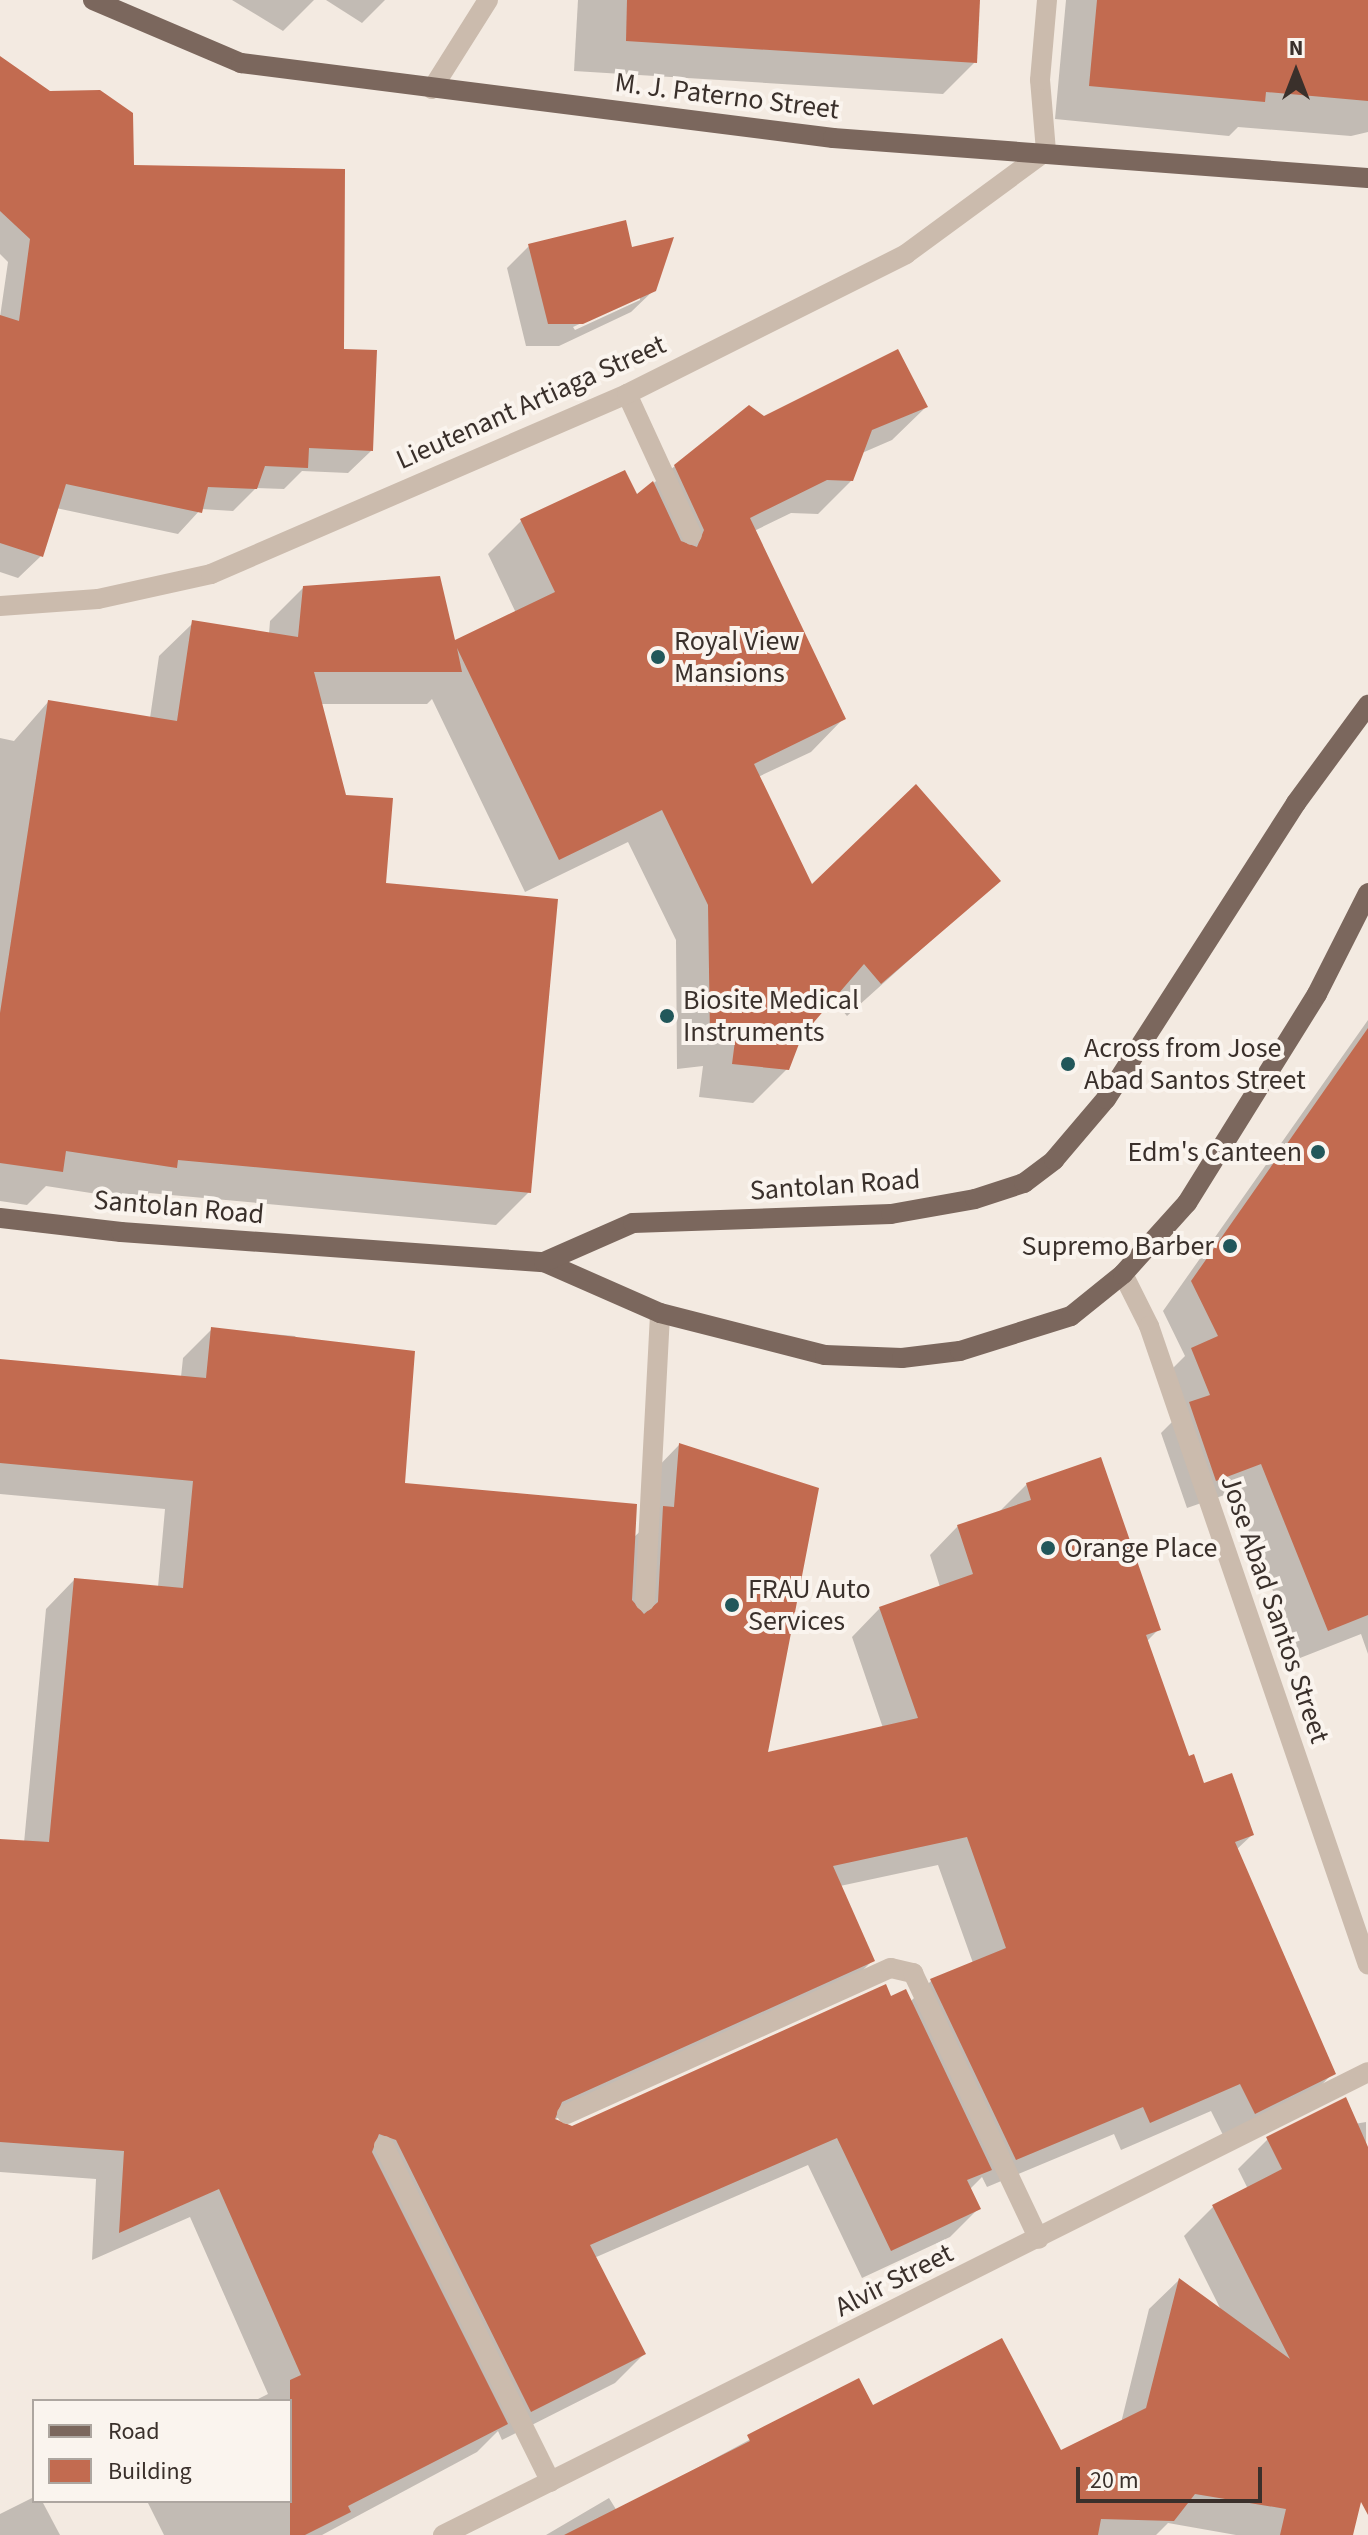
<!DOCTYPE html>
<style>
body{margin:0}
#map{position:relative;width:1368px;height:2535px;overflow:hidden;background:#f3eae1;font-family:"Source Sans 3",sans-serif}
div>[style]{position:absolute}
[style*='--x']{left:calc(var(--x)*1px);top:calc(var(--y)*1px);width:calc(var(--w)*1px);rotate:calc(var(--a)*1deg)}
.shadow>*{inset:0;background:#0003}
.building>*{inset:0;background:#c26b50}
.minor>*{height:20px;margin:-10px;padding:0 10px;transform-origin:10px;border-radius:10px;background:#cbbbad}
.major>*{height:20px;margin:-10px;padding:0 10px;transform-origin:10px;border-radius:10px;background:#7b675d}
.dots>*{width:22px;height:22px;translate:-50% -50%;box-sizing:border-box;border:4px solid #faf4ee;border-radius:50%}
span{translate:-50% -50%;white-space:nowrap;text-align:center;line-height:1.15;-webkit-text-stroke:8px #faf4ee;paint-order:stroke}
.street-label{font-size:28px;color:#3a302b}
.poi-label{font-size:28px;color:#3a302b}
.left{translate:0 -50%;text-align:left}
.right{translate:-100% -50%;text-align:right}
.legend{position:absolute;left:32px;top:2399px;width:260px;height:104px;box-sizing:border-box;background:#faf4ee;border:2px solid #ada6a0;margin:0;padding:10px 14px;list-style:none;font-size:24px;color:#3a302b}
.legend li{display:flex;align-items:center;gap:16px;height:40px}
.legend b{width:40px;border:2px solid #ada6a0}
.north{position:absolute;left:1256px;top:32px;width:80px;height:80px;-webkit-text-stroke:6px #faf4ee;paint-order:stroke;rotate:0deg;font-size:22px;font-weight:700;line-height:32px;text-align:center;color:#3a302b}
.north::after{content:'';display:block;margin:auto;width:28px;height:36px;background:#3a302b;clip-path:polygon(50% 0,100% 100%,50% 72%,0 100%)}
.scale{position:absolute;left:1076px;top:2467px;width:186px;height:36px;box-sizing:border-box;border:4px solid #3a302b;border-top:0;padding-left:10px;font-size:24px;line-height:28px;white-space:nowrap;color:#3a302b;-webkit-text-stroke:6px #faf4ee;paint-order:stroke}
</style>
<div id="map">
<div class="shadow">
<div style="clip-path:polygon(232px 0,314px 0,283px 31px)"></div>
<div style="clip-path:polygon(326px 0,385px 0,362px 23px)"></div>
<div style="clip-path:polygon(578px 0,978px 0,975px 62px,943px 94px,574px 71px)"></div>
<div style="clip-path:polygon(1066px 0,1368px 0,1368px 132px,1351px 136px,1238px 127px,1229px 136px,1055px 119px)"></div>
<div style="clip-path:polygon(0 59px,342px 351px,371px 451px,348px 473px,302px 471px,284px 489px,256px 488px,233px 511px,201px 509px,178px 534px,56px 508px,41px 556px,18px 578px,0 572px,0 317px,8px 262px,0 254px)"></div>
<div style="clip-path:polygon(evenodd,529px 246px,631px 249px,654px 290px,631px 312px,559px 346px,526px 346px,507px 268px,529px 246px,640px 296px,640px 300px,575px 330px,573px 327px,640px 296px)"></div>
<div style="clip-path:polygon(926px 407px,892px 440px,862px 453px,852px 480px,818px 514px,791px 513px,754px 531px,844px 718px,811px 752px,758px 777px,812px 887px,998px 880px,847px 1016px,832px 998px,800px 1034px,787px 1069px,753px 1103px,699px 1097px,703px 1066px,677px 1069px,676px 940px,628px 842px,525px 892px,432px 699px,427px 704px,320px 704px,344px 797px,529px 1192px,496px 1225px,149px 1193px,142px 1201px,46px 1186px,27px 1205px,0 1201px,0 738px,14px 741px,48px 702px,150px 718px,159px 656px,193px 623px,269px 634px,270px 621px,304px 587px,454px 643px,516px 613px,488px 554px,521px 521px,636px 497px,675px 466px,764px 418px)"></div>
<div style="clip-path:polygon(1368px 1020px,1368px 1654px,1361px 1634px,1300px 1658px,1233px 1492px,1187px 1508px,1161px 1433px,1179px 1415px,1163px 1378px,1185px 1356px,1163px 1311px)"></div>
<div style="clip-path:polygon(evenodd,212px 1329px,295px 1336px,402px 1485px,633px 1538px,648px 1524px,651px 1474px,679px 1445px,765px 1755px,883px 1728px,852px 1637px,880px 1608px,940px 1587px,930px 1555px,958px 1526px,998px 1513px,1027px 1484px,1158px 1630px,1146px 1642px,1187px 1758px,1202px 1785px,1252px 1835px,1236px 1850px,1333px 2073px,1305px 2102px,1226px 2141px,1211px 2111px,1121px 2150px,1114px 2134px,987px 2187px,982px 2177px,970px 2189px,979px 2208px,950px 2237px,862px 2278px,808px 2165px,594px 2258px,644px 2354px,615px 2383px,502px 2440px,498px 2431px,477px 2452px,322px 2535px,164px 2535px,147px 2501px,290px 2501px,290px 2401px,254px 2401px,268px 2394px,190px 2217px,92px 2260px,96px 2179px,0 2172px,0 1841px,24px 1843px,46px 1609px,74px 1580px,158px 1587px,165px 1509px,0 1494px,0 1361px,181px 1377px,183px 1358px,212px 1329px,938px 1865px,973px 1963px,931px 1981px,910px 2002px,890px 1998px,572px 2128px,553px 2120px,844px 1989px,873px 1960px,840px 1886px,938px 1865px)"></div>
<div style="clip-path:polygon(1366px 2122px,1368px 2469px,1351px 2535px,1236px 2535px,1168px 2523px,1156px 2535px,546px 2535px,609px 2498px,617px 2511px,859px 2381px,872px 2407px,1061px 2453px,1121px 2423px,1149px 2309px,1179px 2280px,1222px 2312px,1184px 2236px,1214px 2206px,1248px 2189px,1238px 2169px,1268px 2139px)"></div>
<div style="clip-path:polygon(34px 2497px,42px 2501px,60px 2535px,0 2535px,0 2514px)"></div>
</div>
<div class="building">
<div style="clip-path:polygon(627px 0,980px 0,977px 63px,626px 41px)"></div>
<div style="clip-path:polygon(1097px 0,1368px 0,1368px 101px,1266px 92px,1265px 102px,1089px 86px)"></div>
<div style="clip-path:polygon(0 56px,50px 91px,100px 90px,133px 113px,134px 165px,345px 169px,344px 349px,377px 350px,373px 451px,309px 448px,308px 468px,265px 466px,257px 489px,208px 487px,202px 513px,66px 484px,43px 557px,0 543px,0 315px,19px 321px,30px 239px,0 211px)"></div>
<div style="clip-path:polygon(626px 220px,632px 247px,674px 237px,656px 291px,583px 324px,548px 324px,528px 244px)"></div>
<div style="clip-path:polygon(898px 349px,928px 407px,872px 430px,853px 481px,827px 480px,750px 518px,846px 719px,754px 764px,812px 884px,916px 784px,1001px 881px,881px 984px,864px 964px,802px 1036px,789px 1070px,732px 1064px,736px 1033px,710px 1036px,708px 905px,662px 810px,559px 860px,457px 648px,462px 672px,314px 672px,346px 795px,393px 798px,386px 883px,558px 899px,531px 1193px,178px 1160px,177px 1168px,66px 1151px,63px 1172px,0 1163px,0 1013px,48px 700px,177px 721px,192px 620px,298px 637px,303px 586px,440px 576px,455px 640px,555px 592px,520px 519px,625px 470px,637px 494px,653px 481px,681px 541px,697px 547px,704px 530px,674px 465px,749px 405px,764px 416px)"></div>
<div style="clip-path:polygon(1368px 1028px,1368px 1615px,1328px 1631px,1261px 1464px,1216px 1481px,1189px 1402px,1210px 1395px,1191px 1348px,1218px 1336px,1191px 1281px)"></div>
<div style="clip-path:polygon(211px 1327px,415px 1351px,405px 1483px,637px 1504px,632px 1600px,644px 1614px,658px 1602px,663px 1506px,674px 1507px,679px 1443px,819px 1488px,768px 1752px,918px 1718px,879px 1607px,973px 1574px,957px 1525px,1031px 1500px,1026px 1483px,1101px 1457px,1161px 1630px,1146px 1635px,1189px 1756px,1194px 1754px,1204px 1783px,1232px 1773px,1254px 1835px,1235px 1842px,1336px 2074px,1255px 2114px,1240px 2084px,1150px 2123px,1143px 2107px,1016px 2160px,930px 1979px,1006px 1948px,967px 1837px,833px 1866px,875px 1961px,562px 2102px,555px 2119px,572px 2126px,886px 1984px,891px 1996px,906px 1989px,992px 2170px,967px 2180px,981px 2209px,891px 2251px,837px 2138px,590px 2245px,646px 2354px,531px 2412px,396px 2140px,379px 2134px,372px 2152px,508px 2424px,348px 2506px,351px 2512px,305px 2535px,290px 2535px,290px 2380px,301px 2375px,219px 2189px,119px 2233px,124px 2151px,0 2142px,0 1839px,49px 1842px,74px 1578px,183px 1588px,193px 1481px,0 1463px,0 1359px,206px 1378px)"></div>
<div style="clip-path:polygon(1346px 2097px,1368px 2147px,1368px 2515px,1361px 2502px,1353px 2535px,1280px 2535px,1286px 2509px,1195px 2494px,1174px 2521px,1101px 2519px,1098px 2535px,564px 2535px,750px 2441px,747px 2435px,859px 2378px,873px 2405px,1002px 2338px,1061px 2450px,1146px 2408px,1179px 2278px,1290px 2359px,1212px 2205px,1282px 2169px,1266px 2137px)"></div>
</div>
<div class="minor">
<div style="--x:432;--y:89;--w:105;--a:-57.8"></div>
<div style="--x:627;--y:394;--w:155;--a:65.3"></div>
<div style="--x:0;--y:606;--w:98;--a:-4.1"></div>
<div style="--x:98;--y:599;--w:116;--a:-12.5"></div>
<div style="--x:211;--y:574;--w:453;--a:-23.4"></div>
<div style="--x:627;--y:394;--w:312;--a:-26.6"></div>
<div style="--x:906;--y:254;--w:174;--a:-36.3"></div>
<div style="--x:1046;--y:151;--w:71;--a:-94.8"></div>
<div style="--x:1040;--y:80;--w:80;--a:-85"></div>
<div style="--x:1123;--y:1274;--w:58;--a:63.4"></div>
<div style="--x:1149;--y:1326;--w:675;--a:71.08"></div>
<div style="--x:645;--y:1601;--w:288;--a:-87"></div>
<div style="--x:567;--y:2114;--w:355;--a:-24.3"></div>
<div style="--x:891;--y:1968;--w:23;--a:13"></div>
<div style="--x:913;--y:1973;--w:294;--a:64.7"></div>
<div style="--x:384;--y:2146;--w:375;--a:63.6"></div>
<div style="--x:443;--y:2535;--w:1034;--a:-26.59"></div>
</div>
<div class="major">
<div style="--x:93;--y:0;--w:161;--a:23.1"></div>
<div style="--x:241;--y:63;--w:597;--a:7.22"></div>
<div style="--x:833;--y:138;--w:536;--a:4.28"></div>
<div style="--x:0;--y:1218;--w:122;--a:6.6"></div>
<div style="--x:121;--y:1232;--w:424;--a:4.1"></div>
<div style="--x:544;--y:1262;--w:127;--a:23.7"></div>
<div style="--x:660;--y:1313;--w:170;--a:14.3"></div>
<div style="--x:825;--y:1355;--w:77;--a:2.2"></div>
<div style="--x:902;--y:1358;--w:58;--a:-6.9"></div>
<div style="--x:960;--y:1351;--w:116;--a:-17.5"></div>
<div style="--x:1071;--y:1316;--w:67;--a:-38.9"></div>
<div style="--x:1123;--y:1274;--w:96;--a:-48"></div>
<div style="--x:1187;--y:1203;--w:246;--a:-58.1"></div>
<div style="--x:1317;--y:994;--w:113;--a:-63.2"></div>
<div style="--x:544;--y:1262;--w:97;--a:-23.7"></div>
<div style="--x:633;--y:1223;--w:258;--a:-2"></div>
<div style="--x:891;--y:1214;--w:85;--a:-10.1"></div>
<div style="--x:975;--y:1199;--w:52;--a:-18.1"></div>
<div style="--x:1024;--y:1183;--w:38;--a:-37"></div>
<div style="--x:1054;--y:1160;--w:80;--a:-49.6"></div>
<div style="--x:1106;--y:1099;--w:352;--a:-57.3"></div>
<div style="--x:1296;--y:803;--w:122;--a:-53.7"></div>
</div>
<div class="dots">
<div style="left:658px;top:657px;background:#22575a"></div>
<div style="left:667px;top:1016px;background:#22575a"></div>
<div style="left:1068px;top:1064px;background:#22575a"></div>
<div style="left:1318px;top:1152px;background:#22575a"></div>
<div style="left:1230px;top:1246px;background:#22575a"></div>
<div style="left:1048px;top:1548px;background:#22575a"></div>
<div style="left:732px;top:1605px;background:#22575a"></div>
</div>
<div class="street-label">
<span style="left:727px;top:96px;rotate:7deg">M. J. Paterno Street</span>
<span style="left:531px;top:402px;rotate:-24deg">Lieutenant Artiaga Street</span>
<span style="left:835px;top:1185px;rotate:-4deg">Santolan Road</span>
<span style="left:179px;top:1207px;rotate:5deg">Santolan Road</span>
<span style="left:1275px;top:1609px;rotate:71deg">Jose Abad Santos Street</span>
<span style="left:894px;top:2280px;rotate:-27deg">Alvir Street</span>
</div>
<div class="poi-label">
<span class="left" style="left:674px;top:657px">Royal View<br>Mansions</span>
<span class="left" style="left:683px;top:1016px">Biosite Medical<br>Instruments</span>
<span class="left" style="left:1084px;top:1064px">Across from Jose<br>Abad Santos Street</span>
<span class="right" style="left:1302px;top:1152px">Edm's Canteen</span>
<span class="right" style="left:1214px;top:1246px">Supremo Barber</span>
<span class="left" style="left:1064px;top:1548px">Orange Place</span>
<span class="left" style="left:748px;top:1605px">FRAU Auto<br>Services</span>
</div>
<ul class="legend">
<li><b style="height:10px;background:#7b675d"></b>Road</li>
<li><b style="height:22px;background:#c26b50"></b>Building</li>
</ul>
<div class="north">N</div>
<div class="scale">20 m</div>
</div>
